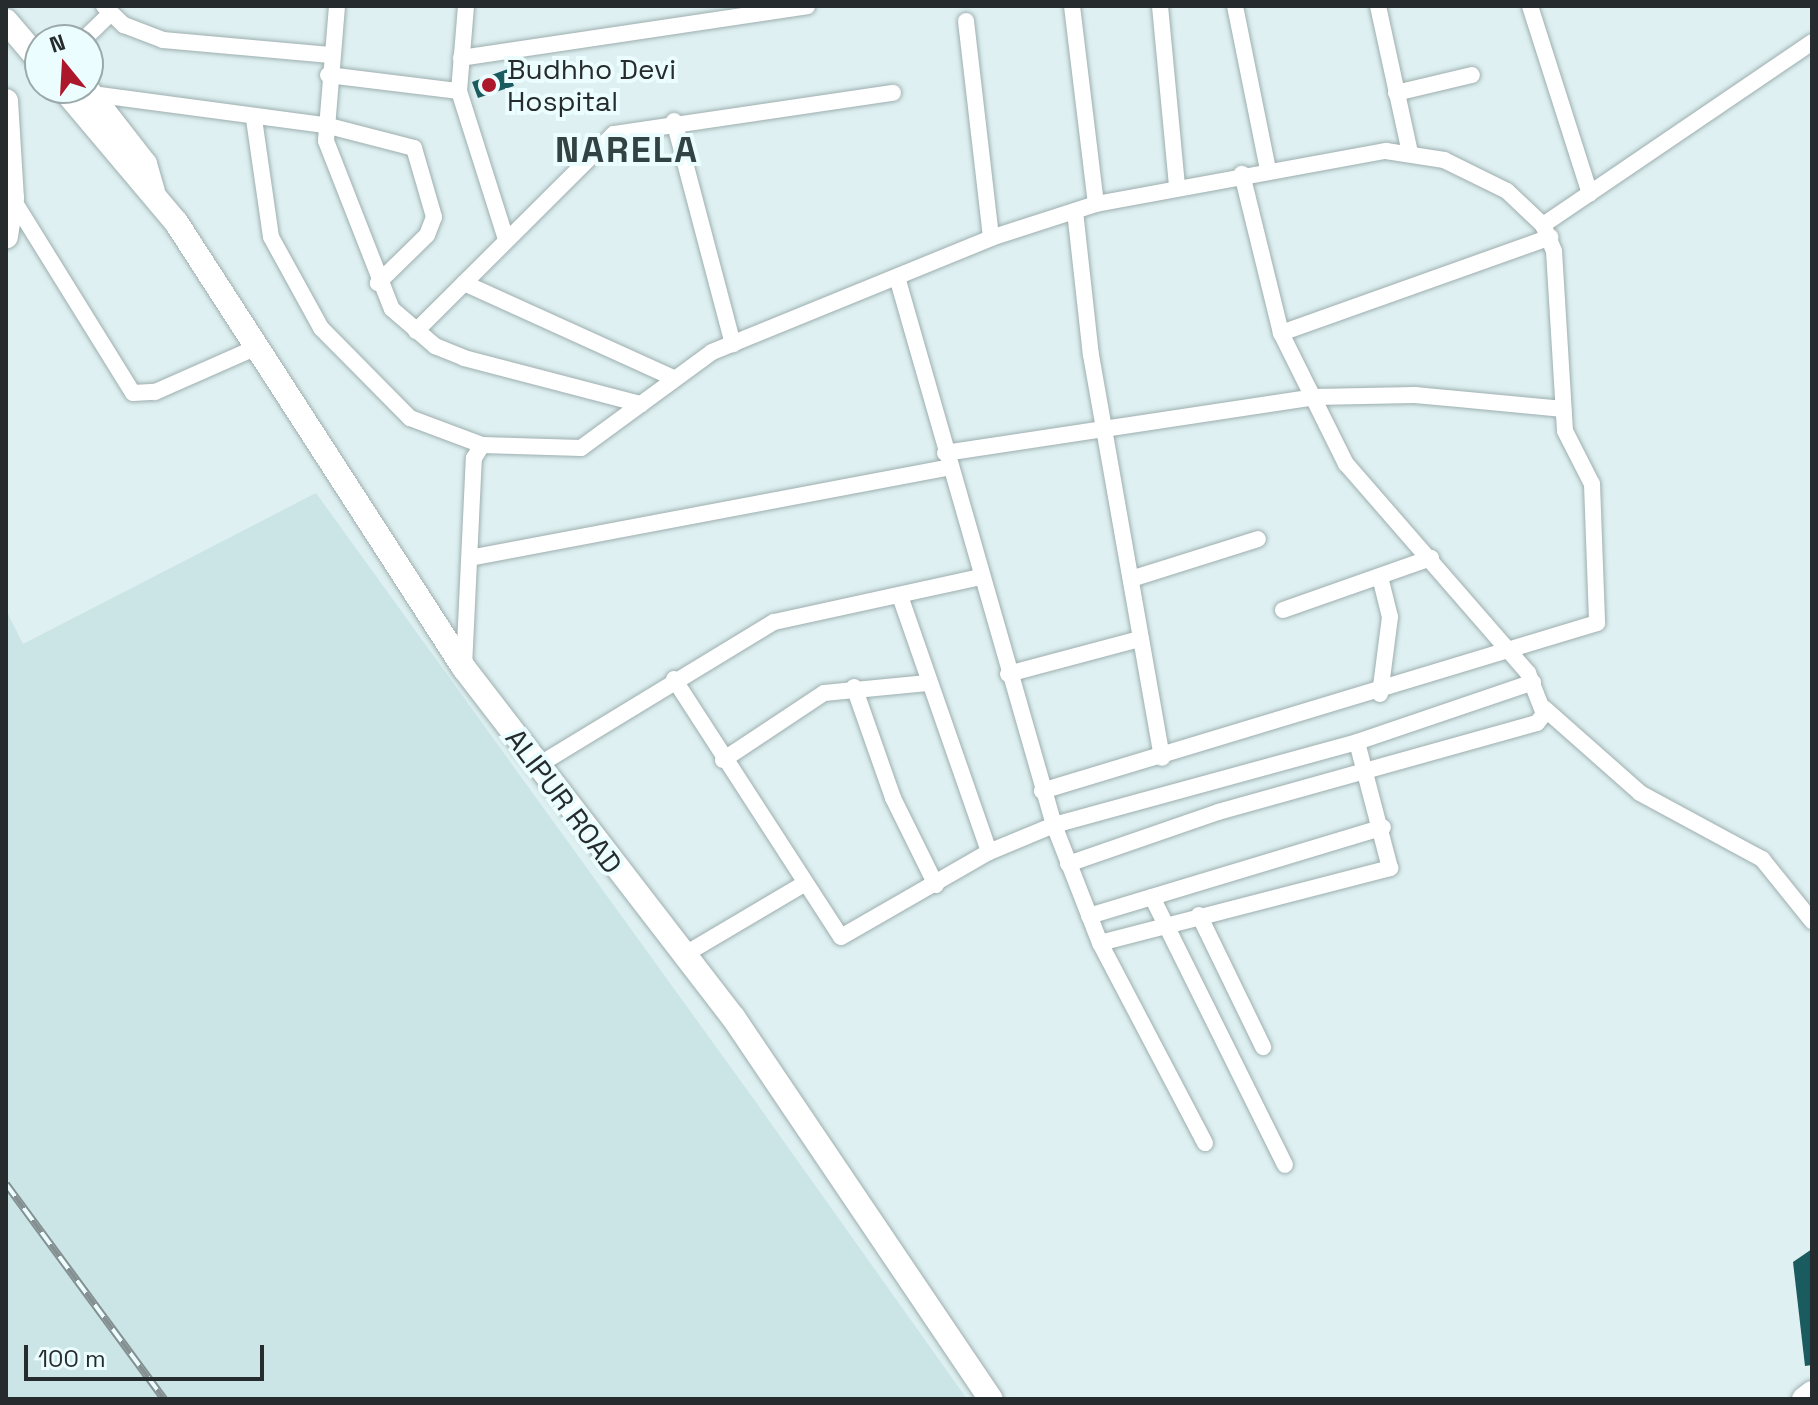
<!DOCTYPE html>
<style>
body{margin:0}
#map{position:relative;width:1818px;height:1405px;overflow:hidden;background:#def0f1;font-family:"Space Grotesk",sans-serif}
div>[style]{position:absolute}
[style*='--x']{left:calc(var(--x)*1px);top:calc(var(--y)*1px);width:calc(var(--w)*1px);rotate:calc(var(--a)*1deg)}
.built>*{inset:0;background:#cbe5e7}
.building>*{inset:0;background:#1a5b5f}
.roads{filter:drop-shadow(0 0 2px #9eaeaf) drop-shadow(0 0 2px #9eaeaf)}
.street>*{height:16px;margin:-8px;padding:0 8px;transform-origin:8px;border-radius:8px;background:#fff}
.secondary>*{height:24px;margin:-12px;padding:0 12px;transform-origin:12px;border-radius:12px;background:#fff}
.rail>*{height:8px;margin-top:-4px;transform-origin:0;background:repeating-linear-gradient(90deg,#ebfdfe 0 15px,#849091 0 30px);box-sizing:border-box;border-block:2px solid #849091}
.dots>*{width:22px;height:22px;translate:-50% -50%;box-sizing:border-box;border:4px solid #ebfdfe;border-radius:50%}
span{translate:-50% -50%;white-space:nowrap;text-align:center;line-height:1.15;-webkit-text-stroke:8px #ebfdfe;paint-order:stroke}
.poi-label{font-size:28px;color:#262c2d}
.left{translate:0 -50%;text-align:left}
.street-label{font-size:28px;color:#262c2d}
.district-label{font-size:36px;color:#334243;font-weight:700;letter-spacing:2px}
.frame{position:absolute;inset:0;border:8px solid #262c2d;pointer-events:none}
.north{position:absolute;left:24px;top:24px;width:80px;height:80px;box-sizing:border-box;background:#ebfdfe;border:2px solid #9ca9aa;border-radius:50%;rotate:342deg;font-size:22px;font-weight:700;line-height:32px;text-align:center;color:#262c2d}
.north::after{content:'';display:block;margin:auto;width:28px;height:36px;background:#ac172b;clip-path:polygon(50% 0,100% 100%,50% 72%,0 100%)}
.scale{position:absolute;left:24px;top:1345px;width:240px;height:36px;box-sizing:border-box;border:4px solid #262c2d;border-top:0;padding-left:10px;font-size:24px;line-height:28px;white-space:nowrap;color:#262c2d;-webkit-text-stroke:6px #ebfdfe;paint-order:stroke}
</style>
<div id="map">
<div class="built">
<div style="clip-path:polygon(316px 493px,758px 1105px,967px 1399px,6px 1399px,6px 610px,23px 644px)"></div>
</div>
<div class="building">
<div style="clip-path:polygon(508px 69px,514px 86px,478px 98px,472px 82px)"></div>
<div style="clip-path:polygon(1812px 1249px,1812px 1365px,1805px 1366px,1793px 1262px)"></div>
</div>
<div class="roads">
<div class="street">
<div style="--x:104;--y:6;--w:28;--a:44"></div>
<div style="--x:124;--y:25;--w:42;--a:21"></div>
<div style="--x:163;--y:40;--w:168;--a:5.1"></div>
<div style="--x:337;--y:6;--w:135;--a:94.7"></div>
<div style="--x:326;--y:141;--w:180;--a:68.6"></div>
<div style="--x:392;--y:309;--w:57;--a:40.7"></div>
<div style="--x:435;--y:346;--w:31;--a:22"></div>
<div style="--x:464;--y:358;--w:183;--a:14.6"></div>
<div style="--x:466;--y:6;--w:85;--a:94.7"></div>
<div style="--x:459;--y:91;--w:155;--a:72.4"></div>
<div style="--x:1072;--y:6;--w:199;--a:83.1"></div>
<div style="--x:1160;--y:6;--w:182;--a:84.6"></div>
<div style="--x:1235;--y:6;--w:167;--a:78.6"></div>
<div style="--x:1378;--y:6;--w:150;--a:77.7"></div>
<div style="--x:1530;--y:6;--w:197;--a:72.3"></div>
<div style="--x:966;--y:21;--w:218;--a:83.4"></div>
<div style="--x:83;--y:40;--w:37;--a:-44"></div>
<div style="--x:461;--y:58;--w:350;--a:-8.5"></div>
<div style="--x:328;--y:75;--w:132;--a:7"></div>
<div style="--x:1396;--y:93;--w:78;--a:-13.3"></div>
<div style="--x:92;--y:94;--w:235;--a:7.6"></div>
<div style="--x:325;--y:125;--w:92;--a:14.5"></div>
<div style="--x:414;--y:148;--w:72;--a:73.8"></div>
<div style="--x:434;--y:217;--w:19;--a:111"></div>
<div style="--x:427;--y:235;--w:69;--a:135.6"></div>
<div style="--x:254;--y:119;--w:119;--a:81.8"></div>
<div style="--x:271;--y:237;--w:104;--a:61.2"></div>
<div style="--x:321;--y:328;--w:127;--a:45.3"></div>
<div style="--x:410;--y:418;--w:77;--a:20.6"></div>
<div style="--x:674;--y:121;--w:231;--a:75.2"></div>
<div style="--x:12;--y:198;--w:229;--a:58.2"></div>
<div style="--x:133;--y:393;--w:22;--a:-3"></div>
<div style="--x:155;--y:392;--w:111;--a:-23.8"></div>
<div style="--x:1075;--y:211;--w:145;--a:83.7"></div>
<div style="--x:1091;--y:355;--w:409;--a:80"></div>
<div style="--x:1543;--y:225;--w:325;--a:-34.2"></div>
<div style="--x:897;--y:277;--w:570;--a:74.01"></div>
<div style="--x:1054;--y:825;--w:127;--a:68.7"></div>
<div style="--x:1100;--y:943;--w:226;--a:62.3"></div>
<div style="--x:464;--y:283;--w:227;--a:24.4"></div>
<div style="--x:416;--y:331;--w:279;--a:-44.9"></div>
<div style="--x:614;--y:134;--w:282;--a:-8.4"></div>
<div style="--x:1281;--y:333;--w:286;--a:-19.6"></div>
<div style="--x:945;--y:453;--w:373;--a:-8.6"></div>
<div style="--x:1314;--y:397;--w:101;--a:-1.1"></div>
<div style="--x:1415;--y:395;--w:149;--a:5.4"></div>
<div style="--x:470;--y:558;--w:489;--a:-10.7"></div>
<div style="--x:1131;--y:579;--w:133;--a:-17.5"></div>
<div style="--x:900;--y:596;--w:271;--a:70.8"></div>
<div style="--x:1283;--y:610;--w:157;--a:-19.4"></div>
<div style="--x:464;--y:667;--w:209;--a:-87.3"></div>
<div style="--x:474;--y:458;--w:15;--a:-58"></div>
<div style="--x:482;--y:445;--w:99;--a:1.7"></div>
<div style="--x:581;--y:448;--w:162;--a:-36.2"></div>
<div style="--x:712;--y:352;--w:301;--a:-22.2"></div>
<div style="--x:991;--y:238;--w:110;--a:-17.9"></div>
<div style="--x:1096;--y:204;--w:295;--a:-10.4"></div>
<div style="--x:1386;--y:151;--w:59;--a:8.8"></div>
<div style="--x:1444;--y:160;--w:70;--a:26.2"></div>
<div style="--x:1507;--y:191;--w:50;--a:43.4"></div>
<div style="--x:1543;--y:225;--w:28;--a:67"></div>
<div style="--x:1554;--y:251;--w:180;--a:86.5"></div>
<div style="--x:1565;--y:431;--w:59;--a:63"></div>
<div style="--x:1592;--y:484;--w:139;--a:87.9"></div>
<div style="--x:1597;--y:623;--w:580;--a:163.16"></div>
<div style="--x:1008;--y:674;--w:137;--a:-14.9"></div>
<div style="--x:674;--y:679;--w:307;--a:57.1"></div>
<div style="--x:841;--y:937;--w:171;--a:-29.9"></div>
<div style="--x:989;--y:852;--w:70;--a:-22.6"></div>
<div style="--x:1054;--y:825;--w:314;--a:-15.3"></div>
<div style="--x:1357;--y:742;--w:186;--a:-18.8"></div>
<div style="--x:854;--y:687;--w:118;--a:70.6"></div>
<div style="--x:893;--y:798;--w:97;--a:63.7"></div>
<div style="--x:1380;--y:694;--w:78;--a:-82.6"></div>
<div style="--x:1390;--y:617;--w:41;--a:-104"></div>
<div style="--x:1544;--y:708;--w:128;--a:41.5"></div>
<div style="--x:1640;--y:793;--w:139;--a:28.4"></div>
<div style="--x:1762;--y:859;--w:80;--a:51.1"></div>
<div style="--x:723;--y:760;--w:121;--a:-33.6"></div>
<div style="--x:824;--y:693;--w:104;--a:-5.5"></div>
<div style="--x:537;--y:766;--w:277;--a:-31.3"></div>
<div style="--x:774;--y:622;--w:211;--a:-12.3"></div>
<div style="--x:1068;--y:864;--w:159;--a:-19.1"></div>
<div style="--x:1218;--y:812;--w:331;--a:-15.6"></div>
<div style="--x:1537;--y:723;--w:11;--a:-52"></div>
<div style="--x:1544;--y:714;--w:44;--a:-111.3"></div>
<div style="--x:1528;--y:673;--w:277;--a:-131"></div>
<div style="--x:1346;--y:464;--w:146;--a:-116.4"></div>
<div style="--x:1281;--y:333;--w:164;--a:-103.8"></div>
<div style="--x:1152;--y:897;--w:299;--a:63.6"></div>
<div style="--x:1199;--y:915;--w:147;--a:64.1"></div>
<div style="--x:1089;--y:916;--w:307;--a:-16.8"></div>
<div style="--x:1100;--y:943;--w:300;--a:-14.5"></div>
<div style="--x:1390;--y:868;--w:130;--a:-104.7"></div>
<div style="--x:682;--y:956;--w:139;--a:-30.6"></div>
</div>
<div class="secondary">
<div style="--x:6;--y:21;--w:52;--a:49.6"></div>
<div style="--x:63;--y:88;--w:175;--a:49.9"></div>
<div style="--x:176;--y:222;--w:531;--a:57.15"></div>
<div style="--x:464;--y:668;--w:441;--a:52.4"></div>
<div style="--x:733;--y:1017;--w:461;--a:56"></div>
<div style="--x:86;--y:88;--w:96;--a:52.2"></div>
<div style="--x:145;--y:164;--w:29;--a:74"></div>
<div style="--x:6;--y:101;--w:97;--a:86.5"></div>
<div style="--x:12;--y:198;--w:39;--a:99"></div>
<div style="--x:1804;--y:1399;--w:10;--a:-37"></div>
</div>
</div>
<div class="rail">
<div style="--x:6;--y:1184;--w:267;--a:53.7"></div>
</div>
<div class="dots">
<div style="left:489px;top:85px;background:#ac172b"></div>
</div>
<div class="poi-label">
<span class="left" style="left:507px;top:85px">Budhho Devi<br>Hospital</span>
</div>
<div class="street-label">
<span style="left:564px;top:801px;rotate:53deg">ALIPUR ROAD</span>
</div>
<div class="district-label">
<span style="left:627px;top:151px">NARELA</span>
</div>
<div class="frame"></div>
<div class="north">N</div>
<div class="scale">100 m</div>
</div>
